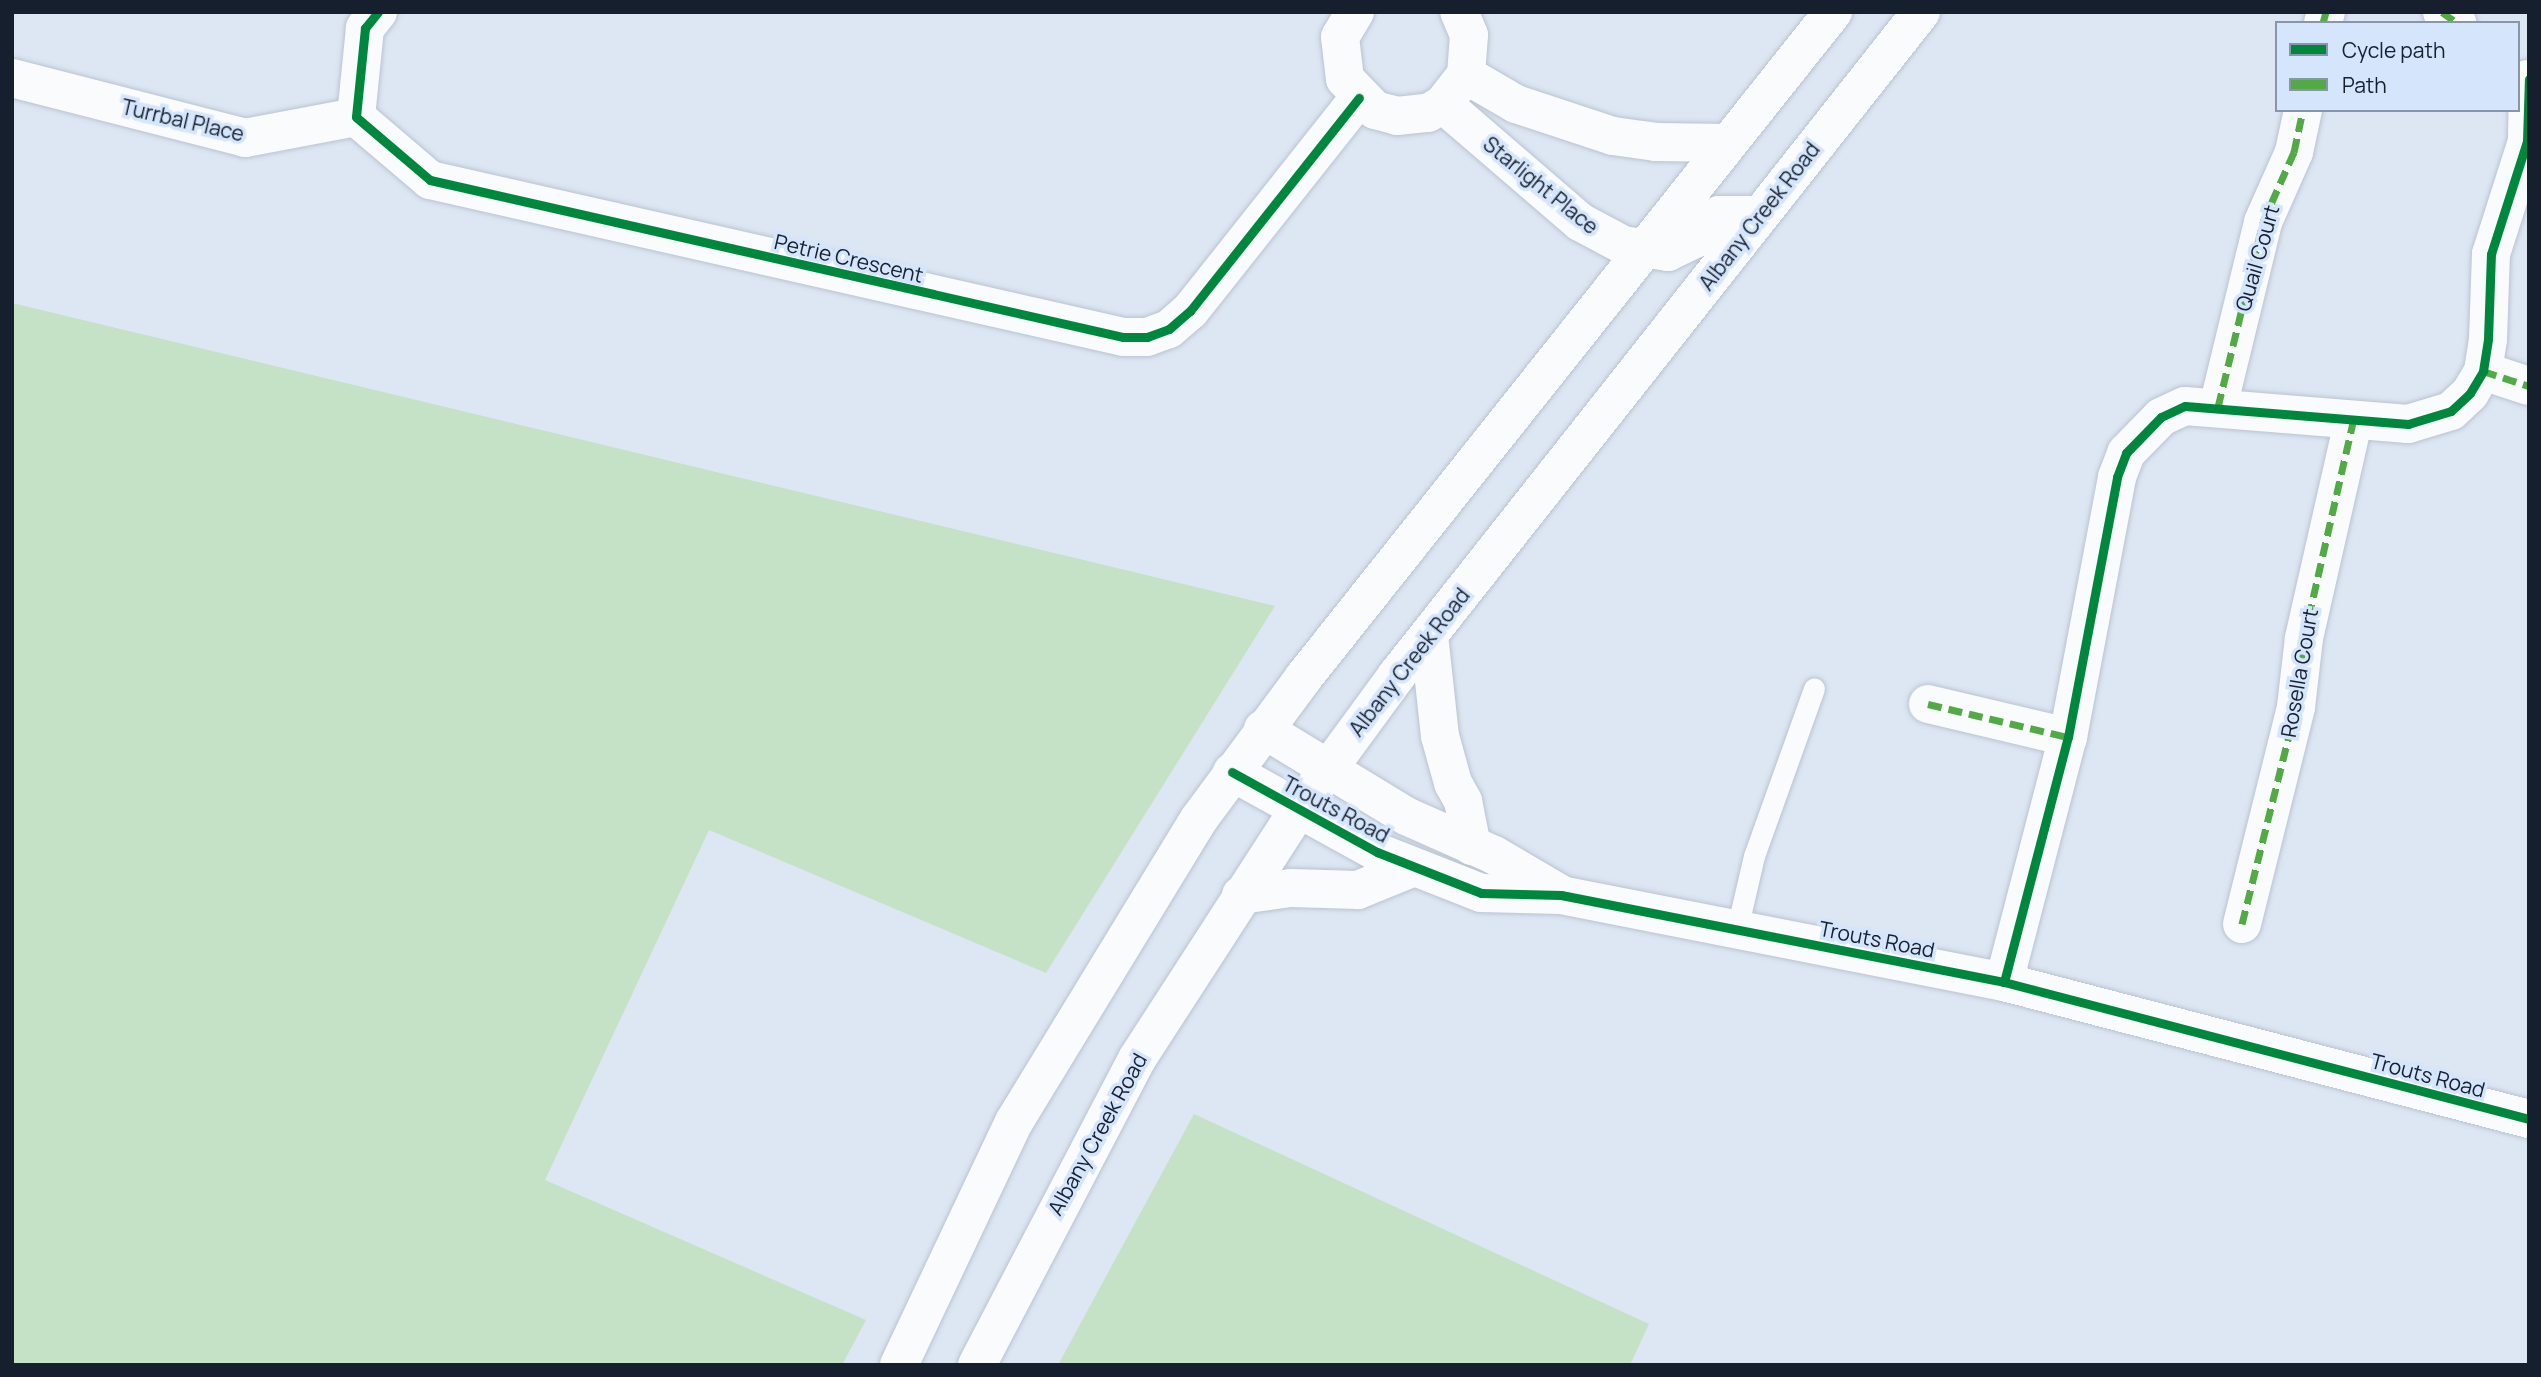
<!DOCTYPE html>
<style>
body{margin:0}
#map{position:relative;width:2541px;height:1377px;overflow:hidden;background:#dde6f3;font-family:Manrope,sans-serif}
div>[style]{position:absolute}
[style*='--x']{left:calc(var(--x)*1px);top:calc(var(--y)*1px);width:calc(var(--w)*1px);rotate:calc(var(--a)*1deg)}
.green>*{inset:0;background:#c5e2c6}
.roads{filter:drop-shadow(0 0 2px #bac3d1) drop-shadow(0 0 2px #bac3d1)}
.lane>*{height:21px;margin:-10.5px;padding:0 10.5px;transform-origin:10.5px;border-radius:10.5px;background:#fafbfd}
.street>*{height:38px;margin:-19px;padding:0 19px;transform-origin:19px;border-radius:19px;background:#fafbfd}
.secondary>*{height:38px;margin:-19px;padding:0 19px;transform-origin:19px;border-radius:19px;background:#fafbfd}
.primary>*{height:38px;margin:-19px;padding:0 19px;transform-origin:19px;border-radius:19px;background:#fafbfd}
.quiet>*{height:7px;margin-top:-3.5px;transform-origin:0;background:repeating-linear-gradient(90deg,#51aa44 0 14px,transparent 0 21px)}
.cycleway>*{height:9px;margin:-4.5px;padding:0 4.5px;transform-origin:4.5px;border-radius:4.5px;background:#00873e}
span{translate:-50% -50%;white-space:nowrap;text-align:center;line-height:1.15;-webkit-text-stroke:7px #d4e5fc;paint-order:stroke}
.street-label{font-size:21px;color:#151f2d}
.frame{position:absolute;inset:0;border:14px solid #151f2d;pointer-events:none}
.legend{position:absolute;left:2275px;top:21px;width:245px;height:91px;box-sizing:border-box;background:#d4e5fc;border:2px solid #8896a9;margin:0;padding:9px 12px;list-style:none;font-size:21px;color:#151f2d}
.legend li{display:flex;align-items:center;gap:14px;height:35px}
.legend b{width:35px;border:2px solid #8896a9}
</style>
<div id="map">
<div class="green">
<div style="clip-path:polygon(12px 303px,1275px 606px,1046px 973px,709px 830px,545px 1180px,866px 1320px,842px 1365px,12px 1365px)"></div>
<div style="clip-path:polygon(1194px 1114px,1649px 1324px,1630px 1365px,1058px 1365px)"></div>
</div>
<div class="roads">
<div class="lane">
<div style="--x:1737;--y:929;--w:75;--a:-76.9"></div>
<div style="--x:1754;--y:856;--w:178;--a:-70.3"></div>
</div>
<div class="street">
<div style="--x:378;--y:12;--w:21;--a:129"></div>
<div style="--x:365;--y:28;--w:89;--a:95.8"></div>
<div style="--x:356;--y:117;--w:97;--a:40.4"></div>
<div style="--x:430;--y:180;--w:711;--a:12.76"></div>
<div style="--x:1123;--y:337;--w:24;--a:0"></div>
<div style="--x:1147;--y:337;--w:23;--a:-20"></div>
<div style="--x:1169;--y:329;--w:28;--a:-41"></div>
<div style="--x:1190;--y:311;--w:272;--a:-51.6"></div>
<div style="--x:1355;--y:12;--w:29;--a:121"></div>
<div style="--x:1340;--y:37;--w:42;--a:83.2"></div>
<div style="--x:1345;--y:79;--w:43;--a:45.9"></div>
<div style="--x:1375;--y:110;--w:23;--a:15"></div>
<div style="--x:1397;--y:116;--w:31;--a:-6"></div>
<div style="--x:1428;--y:113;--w:17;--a:-31"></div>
<div style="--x:1443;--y:104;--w:37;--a:-52"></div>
<div style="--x:1466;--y:75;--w:40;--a:-85.7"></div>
<div style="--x:1469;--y:35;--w:25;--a:-113"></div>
<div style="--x:2442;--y:12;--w:19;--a:36"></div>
<div style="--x:2323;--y:23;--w:11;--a:-75"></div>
<div style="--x:1466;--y:75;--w:58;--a:30.1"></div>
<div style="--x:1516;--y:104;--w:102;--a:18.3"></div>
<div style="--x:1613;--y:136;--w:43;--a:7.9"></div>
<div style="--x:1656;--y:142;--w:72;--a:0.8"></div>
<div style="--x:12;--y:78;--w:241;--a:14.4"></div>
<div style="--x:245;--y:138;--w:113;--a:-10.7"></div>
<div style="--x:1443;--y:104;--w:181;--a:40.7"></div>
<div style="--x:1580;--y:222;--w:49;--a:28.1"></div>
<div style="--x:1623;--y:245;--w:46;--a:8.8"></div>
<div style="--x:1668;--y:252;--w:30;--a:-26"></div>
<div style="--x:1695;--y:239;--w:34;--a:-45"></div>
<div style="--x:1719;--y:215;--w:40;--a:0"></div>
<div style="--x:2483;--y:371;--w:48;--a:18.1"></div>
<div style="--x:2218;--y:407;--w:190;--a:-76.3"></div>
<div style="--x:2263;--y:222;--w:77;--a:-66.1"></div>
<div style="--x:2294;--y:152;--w:43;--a:-77.9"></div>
<div style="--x:1928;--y:704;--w:144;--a:13.3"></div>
<div style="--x:2242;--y:924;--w:224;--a:-76"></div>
<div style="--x:2296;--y:707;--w:69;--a:-83.4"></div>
<div style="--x:2304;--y:638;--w:221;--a:-77.2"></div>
<div style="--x:2004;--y:982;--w:253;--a:-75.4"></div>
<div style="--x:2068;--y:737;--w:265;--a:-79.3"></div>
<div style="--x:2117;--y:477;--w:26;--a:-69"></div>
<div style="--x:2126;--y:453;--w:50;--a:-45.8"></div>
<div style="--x:2161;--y:417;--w:26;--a:-25"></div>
<div style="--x:2185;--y:406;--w:224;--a:4.6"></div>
<div style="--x:2408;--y:424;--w:45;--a:-16.8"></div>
<div style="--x:2451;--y:411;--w:26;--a:-43"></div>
<div style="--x:2470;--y:393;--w:26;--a:-59"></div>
<div style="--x:2483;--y:371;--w:32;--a:-81"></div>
<div style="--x:2488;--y:339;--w:85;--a:-88"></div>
<div style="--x:2491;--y:254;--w:119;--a:-72.3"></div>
<div style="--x:2527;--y:141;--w:62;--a:-89.1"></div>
</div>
<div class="secondary">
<div style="--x:1263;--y:729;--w:167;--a:31.3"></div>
<div style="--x:1406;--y:816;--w:96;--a:23.9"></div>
<div style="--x:1494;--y:855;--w:75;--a:30.3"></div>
<div style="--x:1232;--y:772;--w:166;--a:28.9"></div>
<div style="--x:1377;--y:852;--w:112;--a:21.5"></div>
<div style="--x:1481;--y:893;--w:80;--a:1.4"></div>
<div style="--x:1561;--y:895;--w:451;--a:11.1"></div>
<div style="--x:2004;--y:982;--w:543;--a:14.63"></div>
</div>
<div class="primary">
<div style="--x:1429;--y:635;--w:102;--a:83.8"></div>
<div style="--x:1440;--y:736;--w:49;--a:74.5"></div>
<div style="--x:1453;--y:783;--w:21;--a:61"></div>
<div style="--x:1463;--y:801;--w:46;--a:78.7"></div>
<div style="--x:1241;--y:895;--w:50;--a:-8"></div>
<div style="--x:1291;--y:888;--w:67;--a:1.7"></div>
<div style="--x:1358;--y:890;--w:58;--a:-22.2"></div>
<div style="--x:899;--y:1365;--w:269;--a:-64.7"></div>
<div style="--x:1014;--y:1122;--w:355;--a:-58.6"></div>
<div style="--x:1199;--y:819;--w:177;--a:-53.5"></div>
<div style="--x:1304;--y:677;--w:850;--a:-51.5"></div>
<div style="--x:977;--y:1365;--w:345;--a:-62.4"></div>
<div style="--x:1137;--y:1059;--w:298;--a:-57.1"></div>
<div style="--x:1299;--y:809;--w:166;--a:-53.8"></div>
<div style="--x:1397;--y:675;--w:845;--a:-51.68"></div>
</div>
</div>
<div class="quiet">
<div style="--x:2442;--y:12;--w:19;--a:36"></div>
<div style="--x:2323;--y:23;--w:11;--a:-75"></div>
<div style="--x:2483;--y:371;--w:48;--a:18.1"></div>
<div style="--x:2218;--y:407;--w:190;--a:-76.3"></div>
<div style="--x:2263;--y:222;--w:77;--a:-66.1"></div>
<div style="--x:2294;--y:152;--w:43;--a:-77.9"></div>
<div style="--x:1928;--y:704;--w:144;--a:13.3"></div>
<div style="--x:2242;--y:924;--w:224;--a:-76"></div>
<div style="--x:2296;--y:707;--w:69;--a:-83.4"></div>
<div style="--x:2304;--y:638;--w:221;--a:-77.2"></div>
</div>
<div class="cycleway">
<div style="--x:378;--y:12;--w:21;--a:129"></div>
<div style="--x:365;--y:28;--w:89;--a:95.8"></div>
<div style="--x:356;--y:117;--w:97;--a:40.4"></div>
<div style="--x:430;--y:180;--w:711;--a:12.76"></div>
<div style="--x:1123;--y:337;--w:24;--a:0"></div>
<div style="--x:1147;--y:337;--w:23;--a:-20"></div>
<div style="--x:1169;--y:329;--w:28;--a:-41"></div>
<div style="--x:1190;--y:311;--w:272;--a:-51.6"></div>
<div style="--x:1232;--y:772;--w:166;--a:28.9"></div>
<div style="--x:1377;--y:852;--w:112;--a:21.5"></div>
<div style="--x:1481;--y:893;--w:80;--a:1.4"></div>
<div style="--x:1561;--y:895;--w:451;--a:11.1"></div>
<div style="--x:2004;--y:982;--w:543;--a:14.63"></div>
<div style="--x:2004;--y:982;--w:253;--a:-75.4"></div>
<div style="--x:2068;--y:737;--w:265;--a:-79.3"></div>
<div style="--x:2117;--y:477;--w:26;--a:-69"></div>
<div style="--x:2126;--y:453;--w:50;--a:-45.8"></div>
<div style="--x:2161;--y:417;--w:26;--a:-25"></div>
<div style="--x:2185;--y:406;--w:224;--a:4.6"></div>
<div style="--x:2408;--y:424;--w:45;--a:-16.8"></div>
<div style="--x:2451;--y:411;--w:26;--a:-43"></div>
<div style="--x:2470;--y:393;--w:26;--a:-59"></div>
<div style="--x:2483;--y:371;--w:32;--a:-81"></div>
<div style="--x:2488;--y:339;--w:85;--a:-88"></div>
<div style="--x:2491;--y:254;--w:119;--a:-72.3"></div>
<div style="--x:2527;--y:141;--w:62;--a:-88.2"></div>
</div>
<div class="street-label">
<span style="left:183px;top:120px;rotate:13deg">Turrbal Place</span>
<span style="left:1541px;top:185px;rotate:39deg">Starlight Place</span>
<span style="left:1759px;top:216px;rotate:-52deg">Albany Creek Road</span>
<span style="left:849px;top:258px;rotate:13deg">Petrie Crescent</span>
<span style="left:2257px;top:258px;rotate:-74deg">Quail Court</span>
<span style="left:1409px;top:662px;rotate:-52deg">Albany Creek Road</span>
<span style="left:2299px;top:673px;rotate:-80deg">Rosella Court</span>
<span style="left:1336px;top:809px;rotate:28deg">Trouts Road</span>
<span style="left:1877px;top:939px;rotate:11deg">Trouts Road</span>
<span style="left:2428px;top:1075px;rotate:15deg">Trouts Road</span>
<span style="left:1097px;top:1134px;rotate:-61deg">Albany Creek Road</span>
</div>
<div class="frame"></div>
<ul class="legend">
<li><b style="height:9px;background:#00873e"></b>Cycle path</li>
<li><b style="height:9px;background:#51aa44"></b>Path</li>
</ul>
</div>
